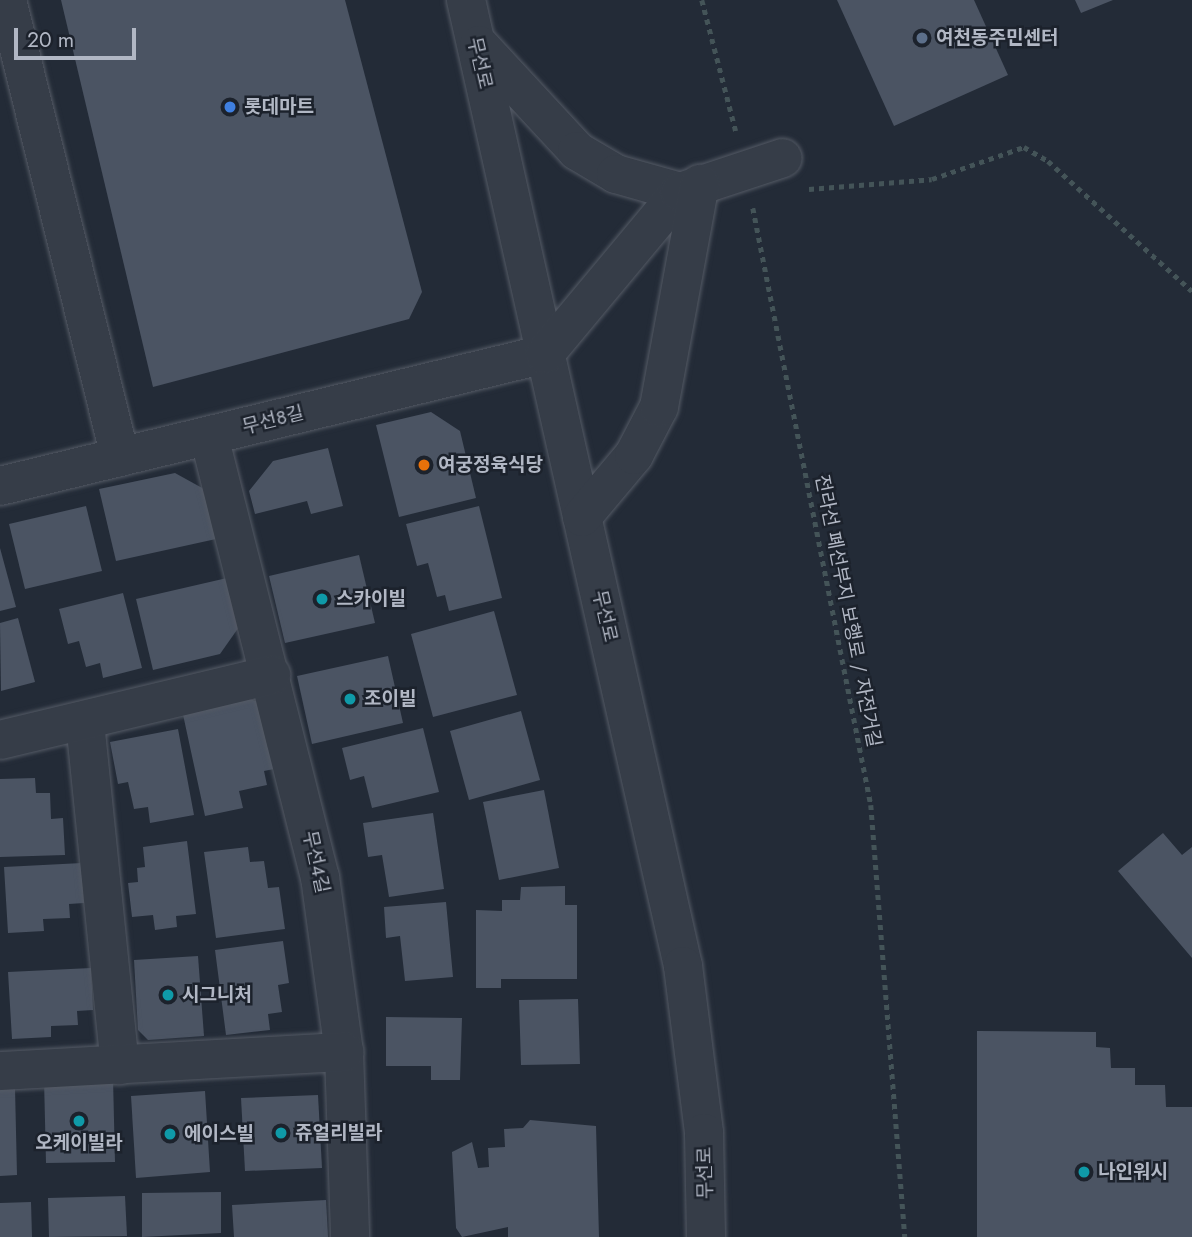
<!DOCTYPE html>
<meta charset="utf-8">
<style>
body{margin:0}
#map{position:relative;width:1192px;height:1237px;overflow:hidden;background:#232b37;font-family:Jost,"Noto Sans KR",sans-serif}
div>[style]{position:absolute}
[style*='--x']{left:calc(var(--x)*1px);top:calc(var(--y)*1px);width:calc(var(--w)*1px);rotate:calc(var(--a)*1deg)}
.building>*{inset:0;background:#4b5463}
.path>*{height:4.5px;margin-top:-2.25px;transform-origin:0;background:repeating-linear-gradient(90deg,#445458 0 5px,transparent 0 10px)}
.roads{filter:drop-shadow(0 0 2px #545a65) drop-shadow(0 0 2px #545a65)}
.minor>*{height:38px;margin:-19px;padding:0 19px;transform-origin:19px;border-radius:19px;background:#363d48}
.dots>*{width:19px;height:19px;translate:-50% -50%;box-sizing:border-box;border:4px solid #1c222c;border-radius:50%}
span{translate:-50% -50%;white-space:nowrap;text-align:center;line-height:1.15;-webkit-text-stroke:5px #1c222c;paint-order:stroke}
.poi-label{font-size:19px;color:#b1b7c4;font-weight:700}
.left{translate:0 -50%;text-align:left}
.street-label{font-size:19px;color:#b1b7c4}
.scale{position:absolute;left:14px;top:28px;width:122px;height:32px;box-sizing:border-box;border:4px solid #b1b7c4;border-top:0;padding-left:9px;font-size:21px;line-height:24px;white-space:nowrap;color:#b1b7c4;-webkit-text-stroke:5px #1c222c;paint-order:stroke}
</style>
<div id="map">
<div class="building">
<div style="clip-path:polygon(61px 0,345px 0,422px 292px,409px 319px,153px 387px)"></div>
<div style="clip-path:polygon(837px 0,974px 0,1008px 75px,894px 126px)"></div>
<div style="clip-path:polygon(1075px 0,1113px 0,1081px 13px)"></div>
<div style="clip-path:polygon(431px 412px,460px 431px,476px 498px,399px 517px,376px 425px)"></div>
<div style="clip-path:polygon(328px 448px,343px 506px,311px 514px,307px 501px,255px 514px,249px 491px,273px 461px)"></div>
<div style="clip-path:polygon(175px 473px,204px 489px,216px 539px,116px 561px,99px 489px)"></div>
<div style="clip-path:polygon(86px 506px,102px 571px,25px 589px,9px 524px)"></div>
<div style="clip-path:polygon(479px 506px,502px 598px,449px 611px,445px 595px,437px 597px,428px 563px,417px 566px,406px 524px)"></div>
<div style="clip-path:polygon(0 548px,16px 607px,0 611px)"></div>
<div style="clip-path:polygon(359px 555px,375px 623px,285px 643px,269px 576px)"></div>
<div style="clip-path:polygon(227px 578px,239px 627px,220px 654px,153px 670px,136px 599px)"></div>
<div style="clip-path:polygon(123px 593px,142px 668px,103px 678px,100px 663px,86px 667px,79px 641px,68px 644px,59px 609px)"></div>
<div style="clip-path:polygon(494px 611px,517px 695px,433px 717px,411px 634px)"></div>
<div style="clip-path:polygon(18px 618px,35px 682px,1px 691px,0 623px)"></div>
<div style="clip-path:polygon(388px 656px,403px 723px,312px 744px,297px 676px)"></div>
<div style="clip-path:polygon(247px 698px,258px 702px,279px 768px,264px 771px,267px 785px,239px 791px,243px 808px,205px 816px,182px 710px)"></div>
<div style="clip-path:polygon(521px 711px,540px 780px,469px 800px,450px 731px)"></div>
<div style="clip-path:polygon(423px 728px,439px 792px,372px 808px,364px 776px,350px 780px,342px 748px)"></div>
<div style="clip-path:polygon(178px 729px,194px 815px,150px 823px,148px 807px,134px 809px,128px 782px,118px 784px,110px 742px)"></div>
<div style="clip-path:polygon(35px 778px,36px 793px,50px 793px,51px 819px,63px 818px,65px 855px,0 857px,0 779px)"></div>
<div style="clip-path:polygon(544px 790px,559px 868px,499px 880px,483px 802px)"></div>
<div style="clip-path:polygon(433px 813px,444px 889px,389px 897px,382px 855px,368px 857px,363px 823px)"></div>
<div style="clip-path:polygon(1163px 833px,1182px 855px,1192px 847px,1192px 958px,1118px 871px)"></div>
<div style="clip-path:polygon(187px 841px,196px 914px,176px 916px,177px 927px,155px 930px,153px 915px,132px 917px,128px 883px,138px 882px,137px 868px,145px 867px,143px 847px)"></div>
<div style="clip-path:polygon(248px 847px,250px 862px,264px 861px,268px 888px,279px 887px,285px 929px,216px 938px,204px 852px)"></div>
<div style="clip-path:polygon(82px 863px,84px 903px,69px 904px,70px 918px,43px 919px,44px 931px,8px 933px,4px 867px)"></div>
<div style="clip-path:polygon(565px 886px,565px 905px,577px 905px,577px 979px,501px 979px,501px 988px,476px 988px,476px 910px,502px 911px,502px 900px,520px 900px,521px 887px)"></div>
<div style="clip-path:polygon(446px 902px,453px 977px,405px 981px,400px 936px,386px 938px,384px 907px)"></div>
<div style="clip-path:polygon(283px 941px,289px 983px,278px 985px,282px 1012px,268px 1014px,270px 1030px,226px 1035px,215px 950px)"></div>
<div style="clip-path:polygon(198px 956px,204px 1036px,148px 1040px,138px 1030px,134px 960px)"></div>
<div style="clip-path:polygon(91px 968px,93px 1010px,77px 1011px,78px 1025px,51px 1026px,51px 1037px,12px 1039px,8px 972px)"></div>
<div style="clip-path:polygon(578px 999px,580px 1064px,521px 1065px,519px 1000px)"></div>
<div style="clip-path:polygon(386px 1017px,462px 1018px,460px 1080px,431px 1080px,431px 1066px,386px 1066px)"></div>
<div style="clip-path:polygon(977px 1031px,1096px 1032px,1096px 1047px,1110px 1048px,1111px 1068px,1135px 1068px,1135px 1085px,1165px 1085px,1166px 1107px,1192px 1107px,1192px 1237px,977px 1237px)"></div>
<div style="clip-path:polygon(113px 1078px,115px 1162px,46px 1163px,44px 1079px)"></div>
<div style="clip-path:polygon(15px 1088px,17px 1175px,0 1176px,0 1089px)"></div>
<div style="clip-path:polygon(205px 1091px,210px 1172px,136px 1178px,131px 1096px)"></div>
<div style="clip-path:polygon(318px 1095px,322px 1168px,245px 1171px,241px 1098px)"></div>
<div style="clip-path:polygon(530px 1120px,596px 1126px,599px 1237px,508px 1237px,508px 1227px,462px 1237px,456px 1228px,452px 1152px,472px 1142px,478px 1168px,489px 1167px,488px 1148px,505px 1147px,504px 1129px,523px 1128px)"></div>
<div style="clip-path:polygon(221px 1192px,221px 1233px,142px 1237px,142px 1193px)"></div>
<div style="clip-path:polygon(125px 1196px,127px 1236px,49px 1237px,48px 1198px)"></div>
<div style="clip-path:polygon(326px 1200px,328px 1237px,234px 1237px,232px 1205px)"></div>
<div style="clip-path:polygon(31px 1202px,32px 1237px,0 1237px,0 1203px)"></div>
</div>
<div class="path">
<div style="--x:702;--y:0;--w:135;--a:75.5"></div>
<div style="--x:809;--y:189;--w:123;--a:-4.6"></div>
<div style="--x:932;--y:179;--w:97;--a:-19.2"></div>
<div style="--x:1024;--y:147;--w:28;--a:30"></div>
<div style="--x:1048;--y:161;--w:194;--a:42.1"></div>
<div style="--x:753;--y:208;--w:609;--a:78.82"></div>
<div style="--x:871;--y:805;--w:433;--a:85.5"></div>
</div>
<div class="roads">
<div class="minor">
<div style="--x:7;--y:0;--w:471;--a:76.1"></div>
<div style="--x:466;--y:0;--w:990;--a:77.34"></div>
<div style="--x:683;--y:966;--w:168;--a:82.8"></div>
<div style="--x:704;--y:1133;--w:104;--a:88.9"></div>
<div style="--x:479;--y:45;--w:144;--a:47.2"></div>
<div style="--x:577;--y:151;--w:45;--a:30.5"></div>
<div style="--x:616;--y:174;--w:66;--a:15.7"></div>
<div style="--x:209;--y:436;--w:455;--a:75.9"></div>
<div style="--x:320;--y:877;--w:177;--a:82.2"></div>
<div style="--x:344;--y:1052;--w:185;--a:88.1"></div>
<div style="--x:0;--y:486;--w:561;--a:-13.61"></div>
<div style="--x:545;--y:354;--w:211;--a:-50.2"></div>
<div style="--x:680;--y:192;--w:108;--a:-18.3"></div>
<div style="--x:582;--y:517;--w:81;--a:-50"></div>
<div style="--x:634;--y:455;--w:54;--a:-62.5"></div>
<div style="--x:659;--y:407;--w:227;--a:-79.6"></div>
<div style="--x:85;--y:722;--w:345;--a:84.2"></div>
<div style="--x:0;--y:740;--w:279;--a:-13.5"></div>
<div style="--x:0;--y:1071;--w:345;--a:-3.2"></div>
</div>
</div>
<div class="dots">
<div style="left:922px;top:38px;background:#5c6f8a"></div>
<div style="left:230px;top:107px;background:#3f7fe0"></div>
<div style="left:424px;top:465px;background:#e8710a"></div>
<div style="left:322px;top:599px;background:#0f9aa8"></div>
<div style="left:350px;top:699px;background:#0f9aa8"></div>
<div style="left:168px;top:995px;background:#0f9aa8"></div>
<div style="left:79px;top:1121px;background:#0f9aa8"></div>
<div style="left:281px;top:1133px;background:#0f9aa8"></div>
<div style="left:170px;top:1134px;background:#0f9aa8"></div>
<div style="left:1084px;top:1172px;background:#0f9aa8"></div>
</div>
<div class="poi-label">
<span class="left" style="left:936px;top:38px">여천동주민센터</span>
<span class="left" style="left:244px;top:107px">롯데마트</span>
<span class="left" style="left:438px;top:465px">여궁정육식당</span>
<span class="left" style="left:336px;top:599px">스카이빌</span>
<span class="left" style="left:364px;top:699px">조이빌</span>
<span class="left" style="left:182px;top:995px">시그니처</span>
<span class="left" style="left:295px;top:1133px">쥬얼리빌라</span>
<span class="left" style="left:184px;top:1134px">에이스빌</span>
<span style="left:79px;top:1143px">오케이빌라</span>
<span class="left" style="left:1098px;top:1172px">나인워시</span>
</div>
<div class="street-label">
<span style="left:480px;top:63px;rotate:77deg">무선로</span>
<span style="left:273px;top:420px;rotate:-14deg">무선8길</span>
<span style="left:848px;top:611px;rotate:79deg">전라선 폐선부지 보행로 / 자전거길</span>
<span style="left:605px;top:616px;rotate:77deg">무선로</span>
<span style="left:316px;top:862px;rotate:78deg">무선4길</span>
<span style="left:705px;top:1173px;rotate:-91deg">무선로</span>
</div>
<div class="scale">20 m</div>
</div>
